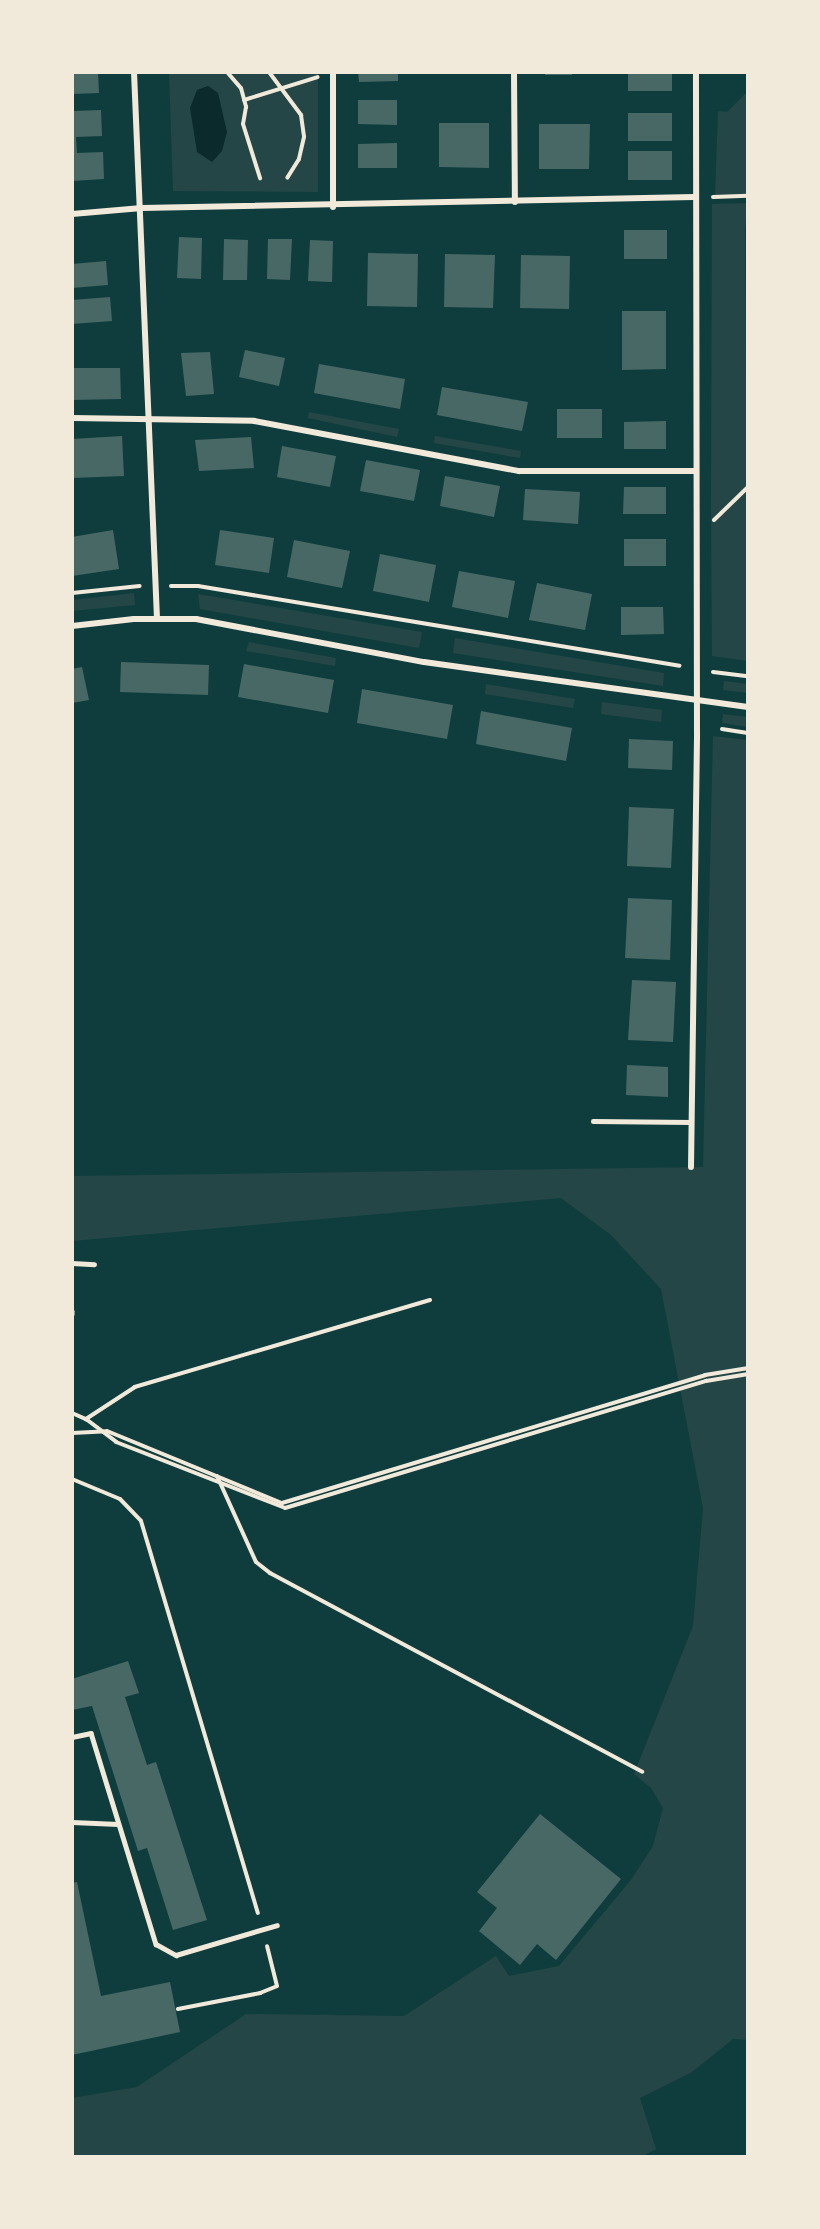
<!DOCTYPE html>
<style>
body{margin:0}
#map{position:relative;width:820px;height:2229px;overflow:hidden;background:#0f3d3e;font-family:"Open Sans",sans-serif}
div>[style]{position:absolute}
[style*='--x']{left:calc(var(--x)*1px);top:calc(var(--y)*1px);width:calc(var(--w)*1px);rotate:calc(var(--a)*1deg)}
.green>*{inset:0;background:#244646}
.water>*{inset:0;background:#0a2a2b}
.building>*{inset:0;background:#486865}
.path>*{height:4px;margin:-2px;padding:0 2px;transform-origin:2px;border-radius:2px;background:#f1e9da}
.service>*{height:4.5px;margin:-2.25px;padding:0 2.25px;transform-origin:2.25px;border-radius:2.25px;background:#f1e9da}
.minor>*{height:6px;margin:-3px;padding:0 3px;transform-origin:3px;border-radius:3px;background:#f1e9da}
span{translate:-50% -50%;white-space:nowrap;text-align:center;line-height:1.15;-webkit-text-stroke:6px #f1e9da;paint-order:stroke}
.frame{position:absolute;inset:0;border:74px solid #f1e9da;pointer-events:none}
</style>
<div id="map">
<div class="green">
<div style="clip-path:polygon(169px 72px,318px 72px,318px 192px,173px 191px)"></div>
<div style="clip-path:polygon(748px 91px,748px 197px,715px 196px,718px 111px,727px 112px)"></div>
<div style="clip-path:polygon(748px 203px,745px 230px,748px 661px,712px 656px,711px 505px,712px 204px)"></div>
<div style="clip-path:polygon(309px 412px,399px 429px,397px 437px,308px 418px)"></div>
<div style="clip-path:polygon(435px 436px,521px 451px,520px 458px,434px 443px)"></div>
<div style="clip-path:polygon(134px 593px,135px 605px,72px 611px,72px 600px)"></div>
<div style="clip-path:polygon(198px 594px,422px 632px,419px 648px,200px 609px)"></div>
<div style="clip-path:polygon(455px 638px,664px 673px,663px 686px,453px 653px)"></div>
<div style="clip-path:polygon(249px 642px,336px 658px,335px 666px,246px 651px)"></div>
<div style="clip-path:polygon(724px 681px,748px 684px,748px 693px,723px 690px)"></div>
<div style="clip-path:polygon(486px 684px,575px 699px,573px 708px,485px 694px)"></div>
<div style="clip-path:polygon(602px 702px,662px 710px,661px 722px,601px 714px)"></div>
<div style="clip-path:polygon(723px 714px,748px 717px,748px 727px,722px 723px)"></div>
<div style="clip-path:polygon(713px 736px,748px 740px,748px 2040px,733px 2039px,692px 2072px,640px 2098px,656px 2149px,641px 2157px,72px 2157px,72px 2098px,137px 2087px,246px 2014px,404px 2016px,496px 1956px,509px 1976px,559px 1966px,631px 1880px,653px 1846px,663px 1808px,651px 1788px,634px 1774px,693px 1626px,703px 1508px,661px 1289px,611px 1235px,561px 1198px,72px 1241px,72px 1176px,703px 1167px)"></div>
</div>
<div class="water">
<div style="clip-path:polygon(208px 86px,218px 93px,227px 132px,222px 151px,212px 162px,197px 152px,190px 108px,197px 90px)"></div>
</div>
<div class="building">
<div style="clip-path:polygon(72px 72px,98px 72px,99px 93px,72px 94px)"></div>
<div style="clip-path:polygon(358px 72px,398px 72px,398px 81px,359px 82px)"></div>
<div style="clip-path:polygon(545px 72px,572px 72px,572px 75px,545px 75px)"></div>
<div style="clip-path:polygon(628px 72px,672px 72px,672px 91px,628px 91px)"></div>
<div style="clip-path:polygon(358px 100px,397px 100px,397px 125px,358px 124px)"></div>
<div style="clip-path:polygon(72px 102px,74px 111px,101px 110px,102px 136px,76px 137px,77px 153px,103px 152px,104px 179px,72px 181px)"></div>
<div style="clip-path:polygon(628px 113px,672px 113px,672px 141px,628px 141px)"></div>
<div style="clip-path:polygon(439px 123px,489px 123px,489px 168px,439px 167px)"></div>
<div style="clip-path:polygon(539px 124px,590px 124px,589px 169px,539px 169px)"></div>
<div style="clip-path:polygon(397px 143px,397px 168px,358px 168px,358px 144px)"></div>
<div style="clip-path:polygon(628px 151px,672px 151px,672px 180px,628px 180px)"></div>
<div style="clip-path:polygon(624px 230px,667px 230px,667px 259px,624px 259px)"></div>
<div style="clip-path:polygon(179px 237px,202px 238px,201px 279px,177px 278px)"></div>
<div style="clip-path:polygon(224px 239px,248px 240px,247px 280px,223px 280px)"></div>
<div style="clip-path:polygon(268px 239px,292px 239px,290px 280px,267px 279px)"></div>
<div style="clip-path:polygon(310px 240px,333px 241px,332px 282px,308px 281px)"></div>
<div style="clip-path:polygon(368px 253px,418px 254px,417px 307px,367px 306px)"></div>
<div style="clip-path:polygon(445px 254px,495px 255px,493px 308px,444px 307px)"></div>
<div style="clip-path:polygon(521px 255px,570px 256px,569px 309px,520px 308px)"></div>
<div style="clip-path:polygon(106px 261px,108px 285px,72px 288px,72px 264px)"></div>
<div style="clip-path:polygon(110px 297px,112px 321px,72px 324px,72px 300px)"></div>
<div style="clip-path:polygon(622px 311px,666px 311px,666px 369px,622px 370px)"></div>
<div style="clip-path:polygon(245px 350px,285px 358px,279px 386px,239px 377px)"></div>
<div style="clip-path:polygon(210px 352px,214px 394px,186px 396px,181px 353px)"></div>
<div style="clip-path:polygon(319px 364px,405px 379px,400px 409px,314px 393px)"></div>
<div style="clip-path:polygon(72px 368px,120px 368px,121px 399px,72px 400px)"></div>
<div style="clip-path:polygon(442px 387px,528px 402px,522px 431px,437px 415px)"></div>
<div style="clip-path:polygon(557px 409px,602px 409px,602px 438px,557px 438px)"></div>
<div style="clip-path:polygon(666px 421px,666px 449px,624px 449px,624px 422px)"></div>
<div style="clip-path:polygon(122px 436px,124px 476px,72px 478px,72px 439px)"></div>
<div style="clip-path:polygon(251px 437px,254px 468px,199px 471px,195px 440px)"></div>
<div style="clip-path:polygon(282px 446px,336px 456px,330px 487px,277px 477px)"></div>
<div style="clip-path:polygon(366px 460px,420px 470px,414px 501px,360px 491px)"></div>
<div style="clip-path:polygon(445px 476px,500px 486px,494px 517px,440px 506px)"></div>
<div style="clip-path:polygon(624px 487px,666px 487px,666px 514px,623px 514px)"></div>
<div style="clip-path:polygon(525px 489px,580px 492px,578px 524px,523px 520px)"></div>
<div style="clip-path:polygon(113px 530px,119px 569px,72px 576px,72px 537px)"></div>
<div style="clip-path:polygon(220px 530px,274px 538px,269px 573px,215px 565px)"></div>
<div style="clip-path:polygon(624px 539px,666px 539px,666px 566px,624px 566px)"></div>
<div style="clip-path:polygon(294px 540px,350px 551px,342px 588px,287px 577px)"></div>
<div style="clip-path:polygon(380px 554px,436px 565px,429px 602px,373px 591px)"></div>
<div style="clip-path:polygon(459px 571px,515px 581px,508px 618px,452px 607px)"></div>
<div style="clip-path:polygon(537px 583px,592px 594px,585px 630px,529px 620px)"></div>
<div style="clip-path:polygon(621px 607px,663px 607px,664px 634px,621px 635px)"></div>
<div style="clip-path:polygon(121px 662px,209px 665px,208px 695px,120px 692px)"></div>
<div style="clip-path:polygon(244px 664px,334px 680px,328px 713px,238px 697px)"></div>
<div style="clip-path:polygon(82px 667px,89px 700px,72px 703px,72px 669px)"></div>
<div style="clip-path:polygon(362px 689px,453px 705px,447px 739px,357px 723px)"></div>
<div style="clip-path:polygon(481px 711px,572px 728px,566px 761px,476px 744px)"></div>
<div style="clip-path:polygon(629px 739px,673px 741px,672px 770px,628px 768px)"></div>
<div style="clip-path:polygon(629px 807px,674px 809px,671px 868px,627px 866px)"></div>
<div style="clip-path:polygon(628px 898px,672px 900px,670px 960px,625px 958px)"></div>
<div style="clip-path:polygon(632px 980px,676px 982px,673px 1042px,628px 1040px)"></div>
<div style="clip-path:polygon(627px 1065px,668px 1067px,668px 1097px,626px 1095px)"></div>
<div style="clip-path:polygon(128px 1661px,139px 1693px,125px 1697px,147px 1765px,156px 1762px,207px 1920px,173px 1930px,147px 1848px,138px 1851px,92px 1706px,72px 1710px,72px 1679px)"></div>
<div style="clip-path:polygon(540px 1814px,621px 1879px,556px 1960px,537px 1944px,520px 1965px,479px 1931px,497px 1908px,477px 1892px)"></div>
<div style="clip-path:polygon(77px 1882px,101px 1996px,170px 1982px,180px 2032px,72px 2055px,72px 1883px)"></div>
</div>
<div class="path">
<div style="--x:227;--y:72;--w:21;--a:49"></div>
<div style="--x:241;--y:88;--w:20;--a:75"></div>
<div style="--x:246;--y:107;--w:17;--a:100"></div>
<div style="--x:243;--y:124;--w:57;--a:72.5"></div>
<div style="--x:269;--y:72;--w:54;--a:53.3"></div>
<div style="--x:301;--y:115;--w:22;--a:82"></div>
<div style="--x:304;--y:137;--w:23;--a:103"></div>
<div style="--x:299;--y:159;--w:22;--a:122"></div>
<div style="--x:244;--y:100;--w:77;--a:-17.3"></div>
<div style="--x:713;--y:197;--w:35;--a:-2"></div>
<div style="--x:714;--y:520;--w:47;--a:-44.1"></div>
<div style="--x:171;--y:586;--w:27;--a:0"></div>
<div style="--x:198;--y:586;--w:488;--a:9.4"></div>
<div style="--x:72;--y:593;--w:68;--a:-5.9"></div>
<div style="--x:713;--y:672;--w:35;--a:7"></div>
<div style="--x:722;--y:729;--w:26;--a:9"></div>
<div style="--x:430;--y:1300;--w:308;--a:163.6"></div>
<div style="--x:135;--y:1387;--w:59;--a:146.9"></div>
<div style="--x:86;--y:1419;--w:38;--a:37"></div>
<div style="--x:116;--y:1442;--w:181;--a:21.3"></div>
<div style="--x:285;--y:1508;--w:440;--a:-16.8"></div>
<div style="--x:706;--y:1381;--w:43;--a:-9.5"></div>
<div style="--x:72;--y:1413;--w:17;--a:24"></div>
<div style="--x:72;--y:1433;--w:35;--a:-3"></div>
<div style="--x:107;--y:1431;--w:189;--a:22.4"></div>
<div style="--x:282;--y:1503;--w:442;--a:-16.8"></div>
<div style="--x:705;--y:1375;--w:44;--a:-9.2"></div>
<div style="--x:217;--y:1476;--w:94;--a:65.6"></div>
<div style="--x:256;--y:1562;--w:18;--a:38"></div>
<div style="--x:270;--y:1573;--w:422;--a:28.1"></div>
<div style="--x:72;--y:1479;--w:52;--a:22.6"></div>
<div style="--x:120;--y:1499;--w:30;--a:46"></div>
<div style="--x:141;--y:1521;--w:409;--a:73.4"></div>
<div style="--x:178;--y:2009;--w:84;--a:-11"></div>
<div style="--x:260;--y:1993;--w:18;--a:-22"></div>
<div style="--x:277;--y:1986;--w:41;--a:-104"></div>
</div>
<div class="service">
<div style="--x:593;--y:1121;--w:98;--a:0.6"></div>
<div style="--x:72;--y:1263;--w:22;--a:3"></div>
<div style="--x:72;--y:1311;--w:3;--a:90"></div>
<div style="--x:72;--y:1737;--w:19;--a:-12"></div>
<div style="--x:91;--y:1733;--w:221;--a:72.9"></div>
<div style="--x:156;--y:1944;--w:23;--a:29"></div>
<div style="--x:176;--y:1955;--w:105;--a:-16.5"></div>
<div style="--x:72;--y:1822;--w:46;--a:2.5"></div>
</div>
<div class="minor">
<div style="--x:134;--y:72;--w:547;--a:87.59"></div>
<div style="--x:333;--y:72;--w:135;--a:90"></div>
<div style="--x:514;--y:72;--w:130;--a:89.6"></div>
<div style="--x:72;--y:214;--w:70;--a:-4.9"></div>
<div style="--x:142;--y:208;--w:552;--a:-1.14"></div>
<div style="--x:72;--y:418;--w:182;--a:0.9"></div>
<div style="--x:254;--y:421;--w:270;--a:10.7"></div>
<div style="--x:519;--y:471;--w:175;--a:0"></div>
<div style="--x:72;--y:626;--w:62;--a:-6.4"></div>
<div style="--x:134;--y:619;--w:62;--a:0"></div>
<div style="--x:196;--y:619;--w:232;--a:10.7"></div>
<div style="--x:424;--y:662;--w:327;--a:7.9"></div>
<div style="--x:691;--y:1167;--w:433;--a:-89.2"></div>
<div style="--x:697;--y:734;--w:662;--a:-90.09"></div>
</div>
<div class="frame"></div>
</div>
